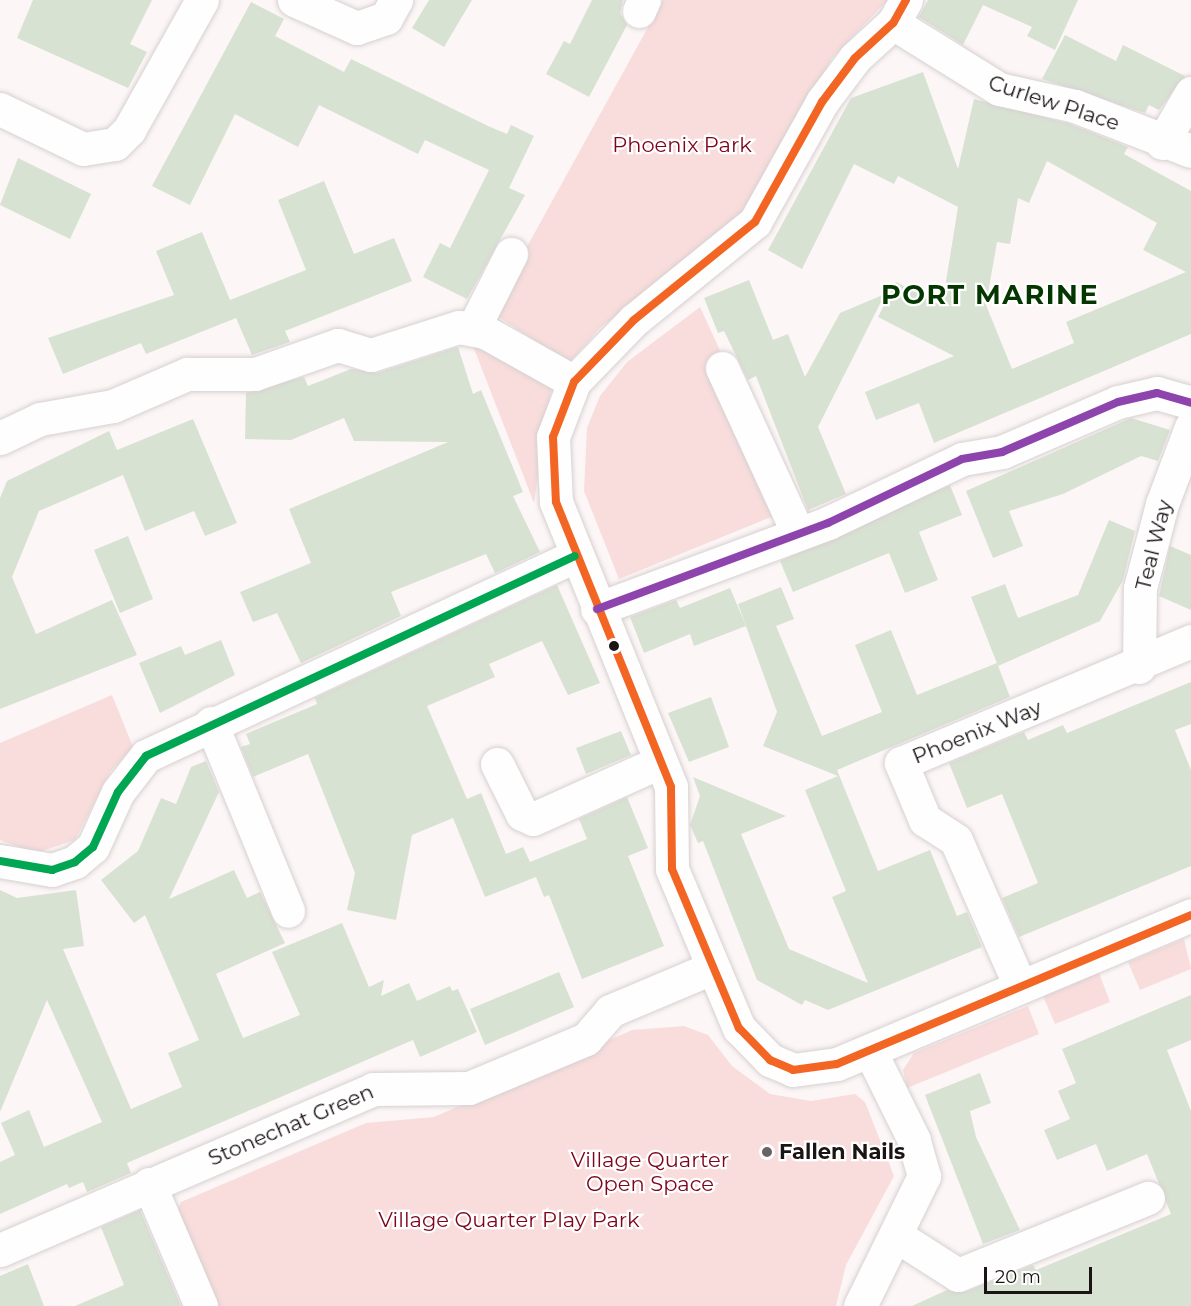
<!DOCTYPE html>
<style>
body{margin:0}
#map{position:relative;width:1191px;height:1306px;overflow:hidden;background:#fcf6f6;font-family:Montserrat,sans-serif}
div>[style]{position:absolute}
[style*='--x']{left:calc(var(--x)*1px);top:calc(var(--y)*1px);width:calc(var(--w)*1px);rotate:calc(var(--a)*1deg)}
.green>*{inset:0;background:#f8dddc}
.building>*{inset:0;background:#d8e2d3}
.roads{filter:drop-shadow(0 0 2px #d7d0d0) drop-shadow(0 0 2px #d7d0d0)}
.minor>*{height:33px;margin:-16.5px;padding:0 16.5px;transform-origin:16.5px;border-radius:16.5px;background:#fffefe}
.bus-1>*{height:8px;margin:-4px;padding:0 4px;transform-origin:4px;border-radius:4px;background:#f26522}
.bus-2>*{height:8px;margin:-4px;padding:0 4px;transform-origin:4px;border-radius:4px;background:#8e44ad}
.bus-3>*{height:8px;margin:-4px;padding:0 4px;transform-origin:4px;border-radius:4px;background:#00a651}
.dots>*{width:16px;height:16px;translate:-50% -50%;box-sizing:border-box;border:3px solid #fff;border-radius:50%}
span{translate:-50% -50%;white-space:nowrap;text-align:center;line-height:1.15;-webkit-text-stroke:4.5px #fff;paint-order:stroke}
.street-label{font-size:21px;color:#1b1414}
.park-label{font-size:21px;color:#7e041c}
.poi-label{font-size:21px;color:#1b1414;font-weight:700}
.left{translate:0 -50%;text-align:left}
.district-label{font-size:27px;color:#043600;font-weight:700;letter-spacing:1.5px}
.scale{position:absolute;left:984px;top:1267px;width:108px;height:27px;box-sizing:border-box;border:3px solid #1b1414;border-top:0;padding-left:8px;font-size:18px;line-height:21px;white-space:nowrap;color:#1b1414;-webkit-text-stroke:4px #fff;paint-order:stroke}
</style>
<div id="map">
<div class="green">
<div style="clip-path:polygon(663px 0,888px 0,832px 58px,745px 209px,721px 234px,601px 327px,569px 363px,491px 312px)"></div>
<div style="clip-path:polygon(700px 307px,724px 359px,705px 366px,781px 513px,619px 579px,584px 491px,587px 428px,600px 396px,627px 362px)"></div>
<div style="clip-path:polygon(478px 342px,552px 383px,534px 503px,473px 346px)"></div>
<div style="clip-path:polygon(112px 695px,133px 747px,110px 772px,75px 840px,36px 853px,0 840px,0 743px)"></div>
<div style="clip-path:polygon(1184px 939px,1191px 969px,1140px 990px,1128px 962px)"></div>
<div style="clip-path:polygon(1099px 973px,1110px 1002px,1055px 1024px,1043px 996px)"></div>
<div style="clip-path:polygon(1028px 1006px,1039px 1034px,907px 1088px,903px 1070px,914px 1053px)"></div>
<div style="clip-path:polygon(684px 1026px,708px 1035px,732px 1066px,770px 1094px,811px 1101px,855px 1094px,865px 1102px,894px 1176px,846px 1265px,836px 1306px,209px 1306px,177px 1212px,181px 1202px,366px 1123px,434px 1117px,632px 1030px)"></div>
</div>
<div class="building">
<div style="clip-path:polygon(33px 0,152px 0,130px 44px,147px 52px,128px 88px,17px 38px)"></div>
<div style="clip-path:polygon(429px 0,472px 0,444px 47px,412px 28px)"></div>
<div style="clip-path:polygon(592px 0,623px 0,620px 13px,627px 25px,589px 97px,546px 74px,564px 41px,570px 44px)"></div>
<div style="clip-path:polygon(928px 0,1078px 0,1055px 50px,1027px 36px,1032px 27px,983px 5px,963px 45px,919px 17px)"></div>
<div style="clip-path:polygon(251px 2px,284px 19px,275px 36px,344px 72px,351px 59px,488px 126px,507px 134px,511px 125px,534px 136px,509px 188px,525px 195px,467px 299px,423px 277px,440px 243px,450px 248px,489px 170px,425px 140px,418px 154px,319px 105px,298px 147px,235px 114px,190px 205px,152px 186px)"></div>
<div style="clip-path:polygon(1065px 35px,1116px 61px,1123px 45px,1185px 76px,1159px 110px,1149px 105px,1145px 113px,1042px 79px)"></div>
<div style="clip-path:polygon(evenodd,923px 72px,958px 169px,974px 99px,1070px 124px,1128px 147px,1124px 154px,1191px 191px,1191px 334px,934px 443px,919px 403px,876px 420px,865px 392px,954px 356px,878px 317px,896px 282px,942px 306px,958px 207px,898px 176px,894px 184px,854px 164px,802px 269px,768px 250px,851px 98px,923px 72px,1047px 161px,1157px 223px,1143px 250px,1186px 272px,1066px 322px,1074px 343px,1012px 369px,986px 305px,997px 242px,1010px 244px,1018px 198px,1029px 203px,1047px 161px)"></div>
<div style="clip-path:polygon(18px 158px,91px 194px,70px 239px,0 205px)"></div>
<div style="clip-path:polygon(324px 181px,354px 254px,394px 238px,412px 281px,285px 331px,290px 342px,252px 355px,236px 318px,146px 354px,141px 343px,63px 374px,48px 338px,174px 295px,156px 251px,202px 232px,230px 300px,306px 270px,278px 200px)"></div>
<div style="clip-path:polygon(749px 280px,773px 340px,788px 334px,805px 377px,840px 313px,885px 294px,818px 427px,846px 494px,808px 510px,756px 376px,748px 380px,724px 331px,718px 333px,704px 298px)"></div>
<div style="clip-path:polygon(458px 347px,473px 394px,481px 390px,523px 492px,513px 496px,540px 552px,495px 573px,486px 554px,391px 592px,401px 616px,301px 663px,277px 613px,253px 622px,240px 592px,311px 563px,289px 509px,448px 442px,354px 441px,344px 418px,291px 440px,245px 439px,246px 393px,304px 377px,308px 386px,351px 369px,377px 373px)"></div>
<div style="clip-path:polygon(1131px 418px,1170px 430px,1158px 461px,1141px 456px,1063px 494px,1009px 511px,1023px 546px,993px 558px,966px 491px)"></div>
<div style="clip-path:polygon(193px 419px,237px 523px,205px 536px,194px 511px,145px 531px,123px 475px,39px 511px,12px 577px,36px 634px,112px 600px,137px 655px,0 709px,0 498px,7px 481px,109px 431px,117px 450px)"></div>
<div style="clip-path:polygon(950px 485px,962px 515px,919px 532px,938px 580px,905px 593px,889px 553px,793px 592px,780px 561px)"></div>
<div style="clip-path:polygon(1109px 520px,1135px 531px,1123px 580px,1100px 621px,998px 666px,971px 597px,1005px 584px,1018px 618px,1078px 595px)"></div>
<div style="clip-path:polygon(128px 536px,153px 599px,120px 613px,94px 550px)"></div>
<div style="clip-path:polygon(1170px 546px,1191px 555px,1191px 610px,1159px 596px)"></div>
<div style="clip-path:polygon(557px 585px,600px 683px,568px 695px,542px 641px,489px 664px,495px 677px,427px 706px,467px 799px,481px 793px,506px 854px,523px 847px,530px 862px,587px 839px,579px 819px,627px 797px,648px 848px,628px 856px,664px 946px,582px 979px,549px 895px,544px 897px,536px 877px,485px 897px,453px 818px,412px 835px,396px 920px,347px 910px,355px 873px,308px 754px,253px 777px,241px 747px,250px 744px,246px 734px,317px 704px,315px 698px)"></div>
<div style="clip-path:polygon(781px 587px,794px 619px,776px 626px,822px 736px,882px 712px,855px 645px,891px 630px,917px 695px,997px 663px,1010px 697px,837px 770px,878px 871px,930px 850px,957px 916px,967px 912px,982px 947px,828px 1010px,805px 1000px,802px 1005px,757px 980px,703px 841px,698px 843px,690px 825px,700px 796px,693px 777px,786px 816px,741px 834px,789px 949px,868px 983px,832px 897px,846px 891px,805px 790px,838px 776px,763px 746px,777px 712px,738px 604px)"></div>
<div style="clip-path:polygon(730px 588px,746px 626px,694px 646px,690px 634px,644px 653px,630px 617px,676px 600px,680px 608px)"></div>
<div style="clip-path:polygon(221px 640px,235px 675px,160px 713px,139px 663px,181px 646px,185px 655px)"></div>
<div style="clip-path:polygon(1191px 682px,1191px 724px,1175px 730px,1191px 770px,1191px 866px,1019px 937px,1002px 898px,1038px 883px,1002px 794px,967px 808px,949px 763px,1024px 732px,1028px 740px,1063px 725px,1067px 733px)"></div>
<div style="clip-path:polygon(711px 697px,729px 747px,689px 762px,668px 713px)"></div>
<div style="clip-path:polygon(621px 731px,631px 755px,586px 774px,576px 748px)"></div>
<div style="clip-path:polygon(206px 761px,219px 792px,169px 899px,234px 870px,247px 898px,260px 892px,285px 943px,216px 974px,243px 1038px,300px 1015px,272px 952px,342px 923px,369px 987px,384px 980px,381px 996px,409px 983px,417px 1001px,450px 986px,452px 991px,458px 989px,477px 1032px,420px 1057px,413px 1040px,127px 1163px,131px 1173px,87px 1192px,83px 1182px,69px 1188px,67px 1184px,0 1214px,0 1162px,15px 1155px,1px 1123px,29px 1110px,44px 1147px,102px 1122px,47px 1000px,0 1112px,0 890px,17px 898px,76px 890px,84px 946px,63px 949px,131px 1109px,182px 1087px,168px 1053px,199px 1040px,145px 915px,134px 923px,101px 880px,138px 851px,161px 798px,176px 804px,191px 767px)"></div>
<div style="clip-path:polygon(559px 972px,574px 1007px,485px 1045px,470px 1009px)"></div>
<div style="clip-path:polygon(1191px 995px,1191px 1040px,1167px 1050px,1191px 1111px,1191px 1306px,912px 1306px,947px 1290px,965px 1292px,1033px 1265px,1036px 1270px,1171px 1214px,1147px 1154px,1107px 1171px,1096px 1144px,1057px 1160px,1044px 1130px,1070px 1119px,1058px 1091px,1076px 1083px,1062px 1049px)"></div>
<div style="clip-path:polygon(980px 1073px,991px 1103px,970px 1111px,976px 1137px,1020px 1230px,983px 1244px,925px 1095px)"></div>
<div style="clip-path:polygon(140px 1210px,181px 1306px,75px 1306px,124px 1285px,101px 1227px)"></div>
<div style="clip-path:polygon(28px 1264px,44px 1306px,0 1306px,0 1276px)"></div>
</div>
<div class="roads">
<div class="minor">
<div style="--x:294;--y:0;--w:69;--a:24"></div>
<div style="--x:357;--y:28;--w:31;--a:-19"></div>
<div style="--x:386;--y:18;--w:21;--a:-61"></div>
<div style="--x:906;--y:0;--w:26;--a:119"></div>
<div style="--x:893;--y:23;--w:52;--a:137.4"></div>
<div style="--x:855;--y:58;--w:55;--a:126.9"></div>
<div style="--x:822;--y:102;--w:137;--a:119.2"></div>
<div style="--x:755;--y:222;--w:156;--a:141"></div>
<div style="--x:634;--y:320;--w:86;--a:134.1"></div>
<div style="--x:574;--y:382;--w:59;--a:110.9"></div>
<div style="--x:553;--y:437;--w:65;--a:87.4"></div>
<div style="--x:556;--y:502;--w:307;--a:68"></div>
<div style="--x:671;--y:787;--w:82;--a:89.3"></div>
<div style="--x:672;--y:869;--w:173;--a:67.2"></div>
<div style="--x:739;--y:1028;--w:45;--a:45.9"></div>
<div style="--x:770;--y:1060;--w:25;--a:23"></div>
<div style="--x:793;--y:1070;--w:44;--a:-7.8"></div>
<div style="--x:837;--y:1064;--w:384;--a:-22.8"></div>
<div style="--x:639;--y:11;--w:12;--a:-66"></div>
<div style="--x:893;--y:23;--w:125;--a:31.9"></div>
<div style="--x:999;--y:89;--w:78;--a:12.6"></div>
<div style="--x:1075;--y:106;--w:124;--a:21.2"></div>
<div style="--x:0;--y:109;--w:92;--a:25.7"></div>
<div style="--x:83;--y:149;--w:32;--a:-9"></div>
<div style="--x:115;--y:144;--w:20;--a:-45"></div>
<div style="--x:129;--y:130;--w:149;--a:-60.7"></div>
<div style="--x:1162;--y:143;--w:58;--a:-59.9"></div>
<div style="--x:474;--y:327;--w:82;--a:-63.1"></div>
<div style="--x:722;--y:368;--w:182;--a:65.3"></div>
<div style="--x:0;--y:438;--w:44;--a:-25.4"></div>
<div style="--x:40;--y:419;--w:74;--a:-10.1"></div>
<div style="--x:113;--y:406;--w:81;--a:-23.4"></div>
<div style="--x:187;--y:374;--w:68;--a:0"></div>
<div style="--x:255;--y:374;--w:88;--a:-19.3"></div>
<div style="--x:338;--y:345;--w:34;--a:17"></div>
<div style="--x:371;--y:355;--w:92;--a:-17.7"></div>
<div style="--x:459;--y:327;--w:26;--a:11"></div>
<div style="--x:485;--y:332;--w:102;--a:29.3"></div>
<div style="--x:597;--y:609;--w:246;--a:-20.4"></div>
<div style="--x:828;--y:523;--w:148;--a:-25.5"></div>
<div style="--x:962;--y:459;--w:41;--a:-9.9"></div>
<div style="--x:1002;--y:452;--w:126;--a:-23.3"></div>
<div style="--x:1118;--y:402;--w:40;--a:-13"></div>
<div style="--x:1157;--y:393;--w:35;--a:16"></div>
<div style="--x:1139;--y:667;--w:79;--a:-89.3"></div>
<div style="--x:1140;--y:588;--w:87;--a:-75.3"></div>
<div style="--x:1162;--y:504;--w:82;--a:-69.4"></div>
<div style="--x:211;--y:723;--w:203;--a:67.7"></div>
<div style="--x:497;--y:764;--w:56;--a:63.4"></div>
<div style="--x:522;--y:814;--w:12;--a:24"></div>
<div style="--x:533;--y:819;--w:139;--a:-24.2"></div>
<div style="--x:0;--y:861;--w:53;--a:9.8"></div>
<div style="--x:52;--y:870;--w:24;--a:-19"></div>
<div style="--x:75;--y:862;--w:23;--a:-40"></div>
<div style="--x:93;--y:847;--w:60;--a:-65.6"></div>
<div style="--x:118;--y:792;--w:46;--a:-52.1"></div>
<div style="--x:146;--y:756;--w:473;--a:-25"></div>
<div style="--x:1020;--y:986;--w:159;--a:-113.7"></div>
<div style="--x:956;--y:840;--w:37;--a:-147"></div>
<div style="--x:925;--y:820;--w:62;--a:-112.8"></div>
<div style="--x:901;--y:763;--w:315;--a:-22.8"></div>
<div style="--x:149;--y:1184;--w:133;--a:66.9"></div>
<div style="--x:897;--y:1236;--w:72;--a:32.6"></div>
<div style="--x:958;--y:1275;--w:205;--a:-22.1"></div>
<div style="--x:0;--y:1250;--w:406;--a:-23.3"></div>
<div style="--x:373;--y:1089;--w:96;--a:-0.6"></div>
<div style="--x:469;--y:1088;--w:127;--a:-22.7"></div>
<div style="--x:586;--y:1039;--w:37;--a:-49"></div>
<div style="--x:610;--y:1011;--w:111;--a:-22.9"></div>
<div style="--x:860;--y:1306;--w:145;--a:-63.8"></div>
<div style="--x:924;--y:1176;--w:37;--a:-106"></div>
<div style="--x:914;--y:1140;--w:99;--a:-116.3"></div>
</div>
</div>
<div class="bus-1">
<div style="--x:906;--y:0;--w:26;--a:119"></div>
<div style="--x:893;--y:23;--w:52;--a:137.4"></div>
<div style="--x:855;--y:58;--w:55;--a:126.9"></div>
<div style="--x:822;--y:102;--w:137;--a:119.2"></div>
<div style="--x:755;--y:222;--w:156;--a:141"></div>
<div style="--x:634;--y:320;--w:86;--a:134.1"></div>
<div style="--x:574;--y:382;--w:59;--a:110.9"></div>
<div style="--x:553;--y:437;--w:65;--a:87.4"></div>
<div style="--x:556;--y:502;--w:307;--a:68"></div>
<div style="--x:671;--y:787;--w:82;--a:89.3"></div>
<div style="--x:672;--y:869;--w:173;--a:67.2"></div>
<div style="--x:739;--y:1028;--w:45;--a:45.9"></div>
<div style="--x:770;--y:1060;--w:25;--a:23"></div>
<div style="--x:793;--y:1070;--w:44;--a:-7.8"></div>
<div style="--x:837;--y:1064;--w:384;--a:-22.8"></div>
</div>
<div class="bus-2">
<div style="--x:597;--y:609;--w:246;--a:-20.4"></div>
<div style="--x:828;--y:523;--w:148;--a:-25.5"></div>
<div style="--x:962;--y:459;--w:41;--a:-9.9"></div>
<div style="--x:1002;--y:452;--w:126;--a:-23.3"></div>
<div style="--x:1118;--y:402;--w:40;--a:-13"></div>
<div style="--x:1157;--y:393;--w:35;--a:16"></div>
</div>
<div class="bus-3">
<div style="--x:0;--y:861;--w:53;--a:9.8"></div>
<div style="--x:52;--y:870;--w:24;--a:-19"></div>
<div style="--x:75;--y:862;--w:23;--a:-40"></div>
<div style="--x:93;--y:847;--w:60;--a:-65.6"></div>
<div style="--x:118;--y:792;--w:46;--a:-52.1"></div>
<div style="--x:146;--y:756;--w:473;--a:-25"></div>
</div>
<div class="dots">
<div style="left:614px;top:646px;background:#1b1414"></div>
<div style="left:767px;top:1152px;background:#6a6363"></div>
</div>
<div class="street-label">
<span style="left:1054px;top:103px;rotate:18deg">Curlew Place</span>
<span style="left:1154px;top:545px;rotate:-76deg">Teal Way</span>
<span style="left:977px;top:732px;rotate:-22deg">Phoenix Way</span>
<span style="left:291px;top:1125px;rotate:-23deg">Stonechat Green</span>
</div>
<div class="park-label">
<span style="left:682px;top:145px">Phoenix Park</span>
<span style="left:650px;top:1172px">Village Quarter<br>Open Space</span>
<span style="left:509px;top:1220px">Village Quarter Play Park</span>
</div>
<div class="poi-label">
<span class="left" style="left:779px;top:1152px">Fallen Nails</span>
</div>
<div class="district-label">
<span style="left:990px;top:295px">PORT MARINE</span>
</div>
<div class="scale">20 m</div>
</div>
